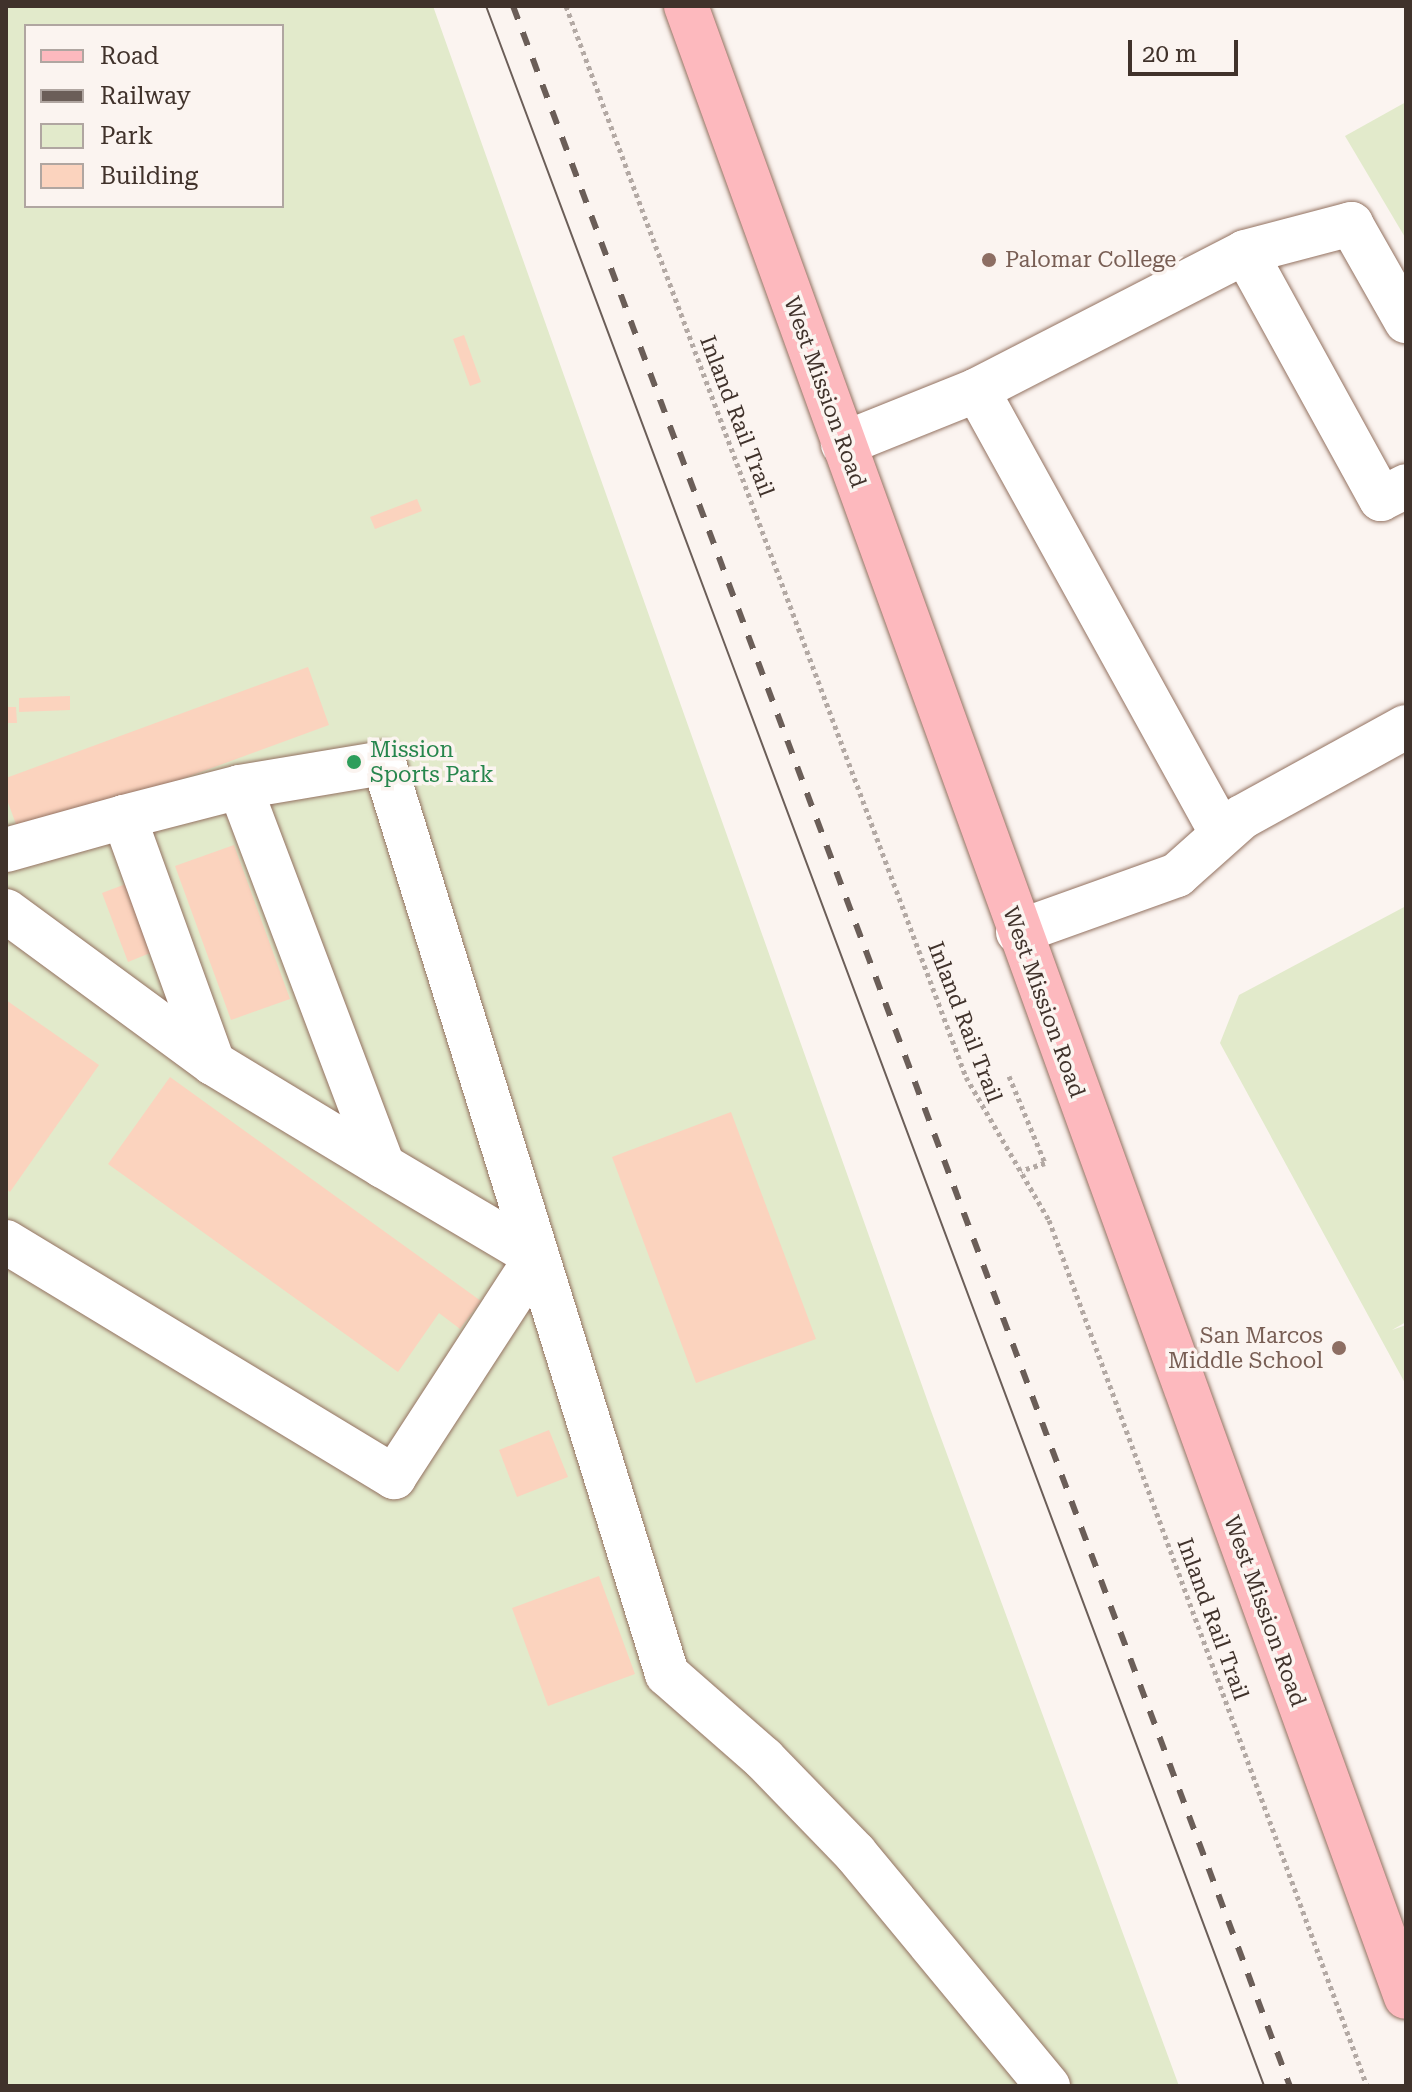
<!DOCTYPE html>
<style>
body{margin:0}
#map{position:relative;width:1412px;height:2092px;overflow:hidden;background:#fbf4f0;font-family:"Roboto Serif",serif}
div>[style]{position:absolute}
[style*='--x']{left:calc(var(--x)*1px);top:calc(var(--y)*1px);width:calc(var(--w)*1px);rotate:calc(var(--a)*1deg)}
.green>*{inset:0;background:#e2eacb}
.building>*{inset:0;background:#fbd3be}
.path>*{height:5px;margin-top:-2.5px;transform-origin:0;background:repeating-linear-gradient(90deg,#b3a9a4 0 4px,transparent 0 8px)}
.roads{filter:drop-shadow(0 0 2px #937261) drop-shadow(0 0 2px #937261)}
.minor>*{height:44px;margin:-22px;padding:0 22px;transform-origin:22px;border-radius:22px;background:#fff}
.major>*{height:44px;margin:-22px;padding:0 22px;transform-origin:22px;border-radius:22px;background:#fdb9be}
.tram>*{height:2px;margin:-1px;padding:0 1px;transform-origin:1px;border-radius:1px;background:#6b5e58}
.rail>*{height:6px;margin-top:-3px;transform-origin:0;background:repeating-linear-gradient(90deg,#6b5e58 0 14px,transparent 0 28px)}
.dots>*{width:22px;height:22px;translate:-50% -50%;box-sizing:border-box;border:4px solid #fbf4f0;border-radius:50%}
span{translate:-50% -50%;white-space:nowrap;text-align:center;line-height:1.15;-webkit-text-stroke:7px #fbf4f0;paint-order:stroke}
.education-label{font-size:22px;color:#785e54}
.left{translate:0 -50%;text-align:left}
.right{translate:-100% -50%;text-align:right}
.street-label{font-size:22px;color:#40322b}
.leisure-label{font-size:22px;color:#27864d}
.frame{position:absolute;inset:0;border:8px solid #40322b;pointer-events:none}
.legend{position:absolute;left:24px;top:24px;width:260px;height:184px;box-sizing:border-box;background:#fbf4f0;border:2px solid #b0a6a1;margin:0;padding:10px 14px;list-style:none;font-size:24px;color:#40322b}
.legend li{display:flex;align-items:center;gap:16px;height:40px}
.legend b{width:40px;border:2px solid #b0a6a1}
.scale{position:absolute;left:1128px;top:40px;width:110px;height:36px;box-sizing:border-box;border:4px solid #40322b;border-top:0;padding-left:10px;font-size:24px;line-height:28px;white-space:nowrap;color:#40322b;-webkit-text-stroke:6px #fbf4f0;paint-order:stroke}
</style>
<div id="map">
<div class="green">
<div style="clip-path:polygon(evenodd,6px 6px,433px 6px,930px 1408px,1179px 2086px,6px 2086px,6px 6px,26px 26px,282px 26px,282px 206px,26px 206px,26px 26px)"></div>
<div style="clip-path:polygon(1406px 102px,1406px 239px,1345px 136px)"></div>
<div style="clip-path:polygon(1406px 906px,1406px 1322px,1392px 1330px,1406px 1325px,1406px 1385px,1220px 1043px,1239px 995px)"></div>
</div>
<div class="building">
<div style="clip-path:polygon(464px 335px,481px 382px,470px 386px,453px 339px)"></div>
<div style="clip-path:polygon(417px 499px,422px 511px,375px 529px,370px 517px)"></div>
<div style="clip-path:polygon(308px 667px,329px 725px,21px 838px,6px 797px,6px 778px)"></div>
<div style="clip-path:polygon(70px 696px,70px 710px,19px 712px,19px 698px)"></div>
<div style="clip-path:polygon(6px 707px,16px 707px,17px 723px,6px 723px)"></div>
<div style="clip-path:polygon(234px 845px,290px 999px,231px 1020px,175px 866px)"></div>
<div style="clip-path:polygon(139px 879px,165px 947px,128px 962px,102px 893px)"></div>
<div style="clip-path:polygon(6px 1000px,99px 1065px,10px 1192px,6px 1189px)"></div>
<div style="clip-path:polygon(170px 1077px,481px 1301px,460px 1329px,439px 1313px,398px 1372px,108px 1164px)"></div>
<div style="clip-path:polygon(731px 1112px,816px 1339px,696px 1383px,612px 1157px)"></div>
<div style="clip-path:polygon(549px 1430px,568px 1477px,517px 1497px,499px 1450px)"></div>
<div style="clip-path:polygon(599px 1576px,635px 1674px,548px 1706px,512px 1608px)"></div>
</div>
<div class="path">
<div style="--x:566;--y:6;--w:1143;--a:69.52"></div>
<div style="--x:966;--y:1077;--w:165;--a:59.9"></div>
<div style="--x:1049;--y:1220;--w:923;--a:69.84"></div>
<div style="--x:1009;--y:1076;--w:94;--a:67.5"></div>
<div style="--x:1045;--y:1163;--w:25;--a:162"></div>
</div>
<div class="roads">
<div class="minor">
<div style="--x:1245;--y:252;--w:282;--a:61.2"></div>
<div style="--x:1381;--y:499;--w:28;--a:-27"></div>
<div style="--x:977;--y:390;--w:507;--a:61.11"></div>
<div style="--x:843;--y:444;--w:144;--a:-21.9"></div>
<div style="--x:977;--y:390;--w:301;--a:-27.2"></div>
<div style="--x:1245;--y:252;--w:110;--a:-14.8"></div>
<div style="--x:1351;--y:224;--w:112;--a:60.4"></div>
<div style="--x:240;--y:787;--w:120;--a:165.5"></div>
<div style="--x:124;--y:817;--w:262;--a:70.1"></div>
<div style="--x:213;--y:1063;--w:199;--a:31.2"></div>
<div style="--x:6;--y:850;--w:123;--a:-15.6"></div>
<div style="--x:6;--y:911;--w:257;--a:36.3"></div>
<div style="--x:1018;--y:932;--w:169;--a:-19.7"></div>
<div style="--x:1177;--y:875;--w:87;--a:-41.7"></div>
<div style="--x:1242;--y:817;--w:187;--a:-28.8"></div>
<div style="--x:6;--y:1242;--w:454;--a:31.2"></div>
<div style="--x:394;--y:1477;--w:262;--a:-57"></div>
<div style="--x:537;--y:1257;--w:179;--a:-149.4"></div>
<div style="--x:383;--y:1166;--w:405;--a:-110.7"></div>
<div style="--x:240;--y:787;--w:146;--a:-9.5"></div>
<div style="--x:384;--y:763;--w:954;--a:72.74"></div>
<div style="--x:667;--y:1674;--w:129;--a:41.2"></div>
<div style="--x:764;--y:1759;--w:131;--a:45.9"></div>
<div style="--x:855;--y:1853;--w:303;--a:50.4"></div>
</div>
<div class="major">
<div style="--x:686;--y:6;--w:2117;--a:70.12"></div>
</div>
</div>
<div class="tram">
<div style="--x:486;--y:6;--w:2221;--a:69.49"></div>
</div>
<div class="rail">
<div style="--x:513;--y:6;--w:2220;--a:69.52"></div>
</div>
<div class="dots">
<div style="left:989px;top:260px;background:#8d6e63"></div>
<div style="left:354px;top:762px;background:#2e9e5b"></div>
<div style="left:1339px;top:1348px;background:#8d6e63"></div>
</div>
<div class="education-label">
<span class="left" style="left:1005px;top:260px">Palomar College</span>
<span class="right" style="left:1323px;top:1348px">San Marcos<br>Middle School</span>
</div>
<div class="street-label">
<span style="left:825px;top:392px;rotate:70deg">West Mission Road</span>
<span style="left:737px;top:416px;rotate:69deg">Inland Rail Trail</span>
<span style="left:1044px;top:1002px;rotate:70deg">West Mission Road</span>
<span style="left:965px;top:1022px;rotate:69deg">Inland Rail Trail</span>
<span style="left:1265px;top:1611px;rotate:70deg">West Mission Road</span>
<span style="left:1213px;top:1619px;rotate:70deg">Inland Rail Trail</span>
</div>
<div class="leisure-label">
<span class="left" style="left:370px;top:762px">Mission<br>Sports Park</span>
</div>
<div class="frame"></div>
<ul class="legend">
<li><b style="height:10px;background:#fdb9be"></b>Road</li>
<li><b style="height:10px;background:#6b5e58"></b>Railway</li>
<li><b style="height:22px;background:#e2eacb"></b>Park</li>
<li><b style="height:22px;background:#fbd3be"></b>Building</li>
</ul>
<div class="scale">20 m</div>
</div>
